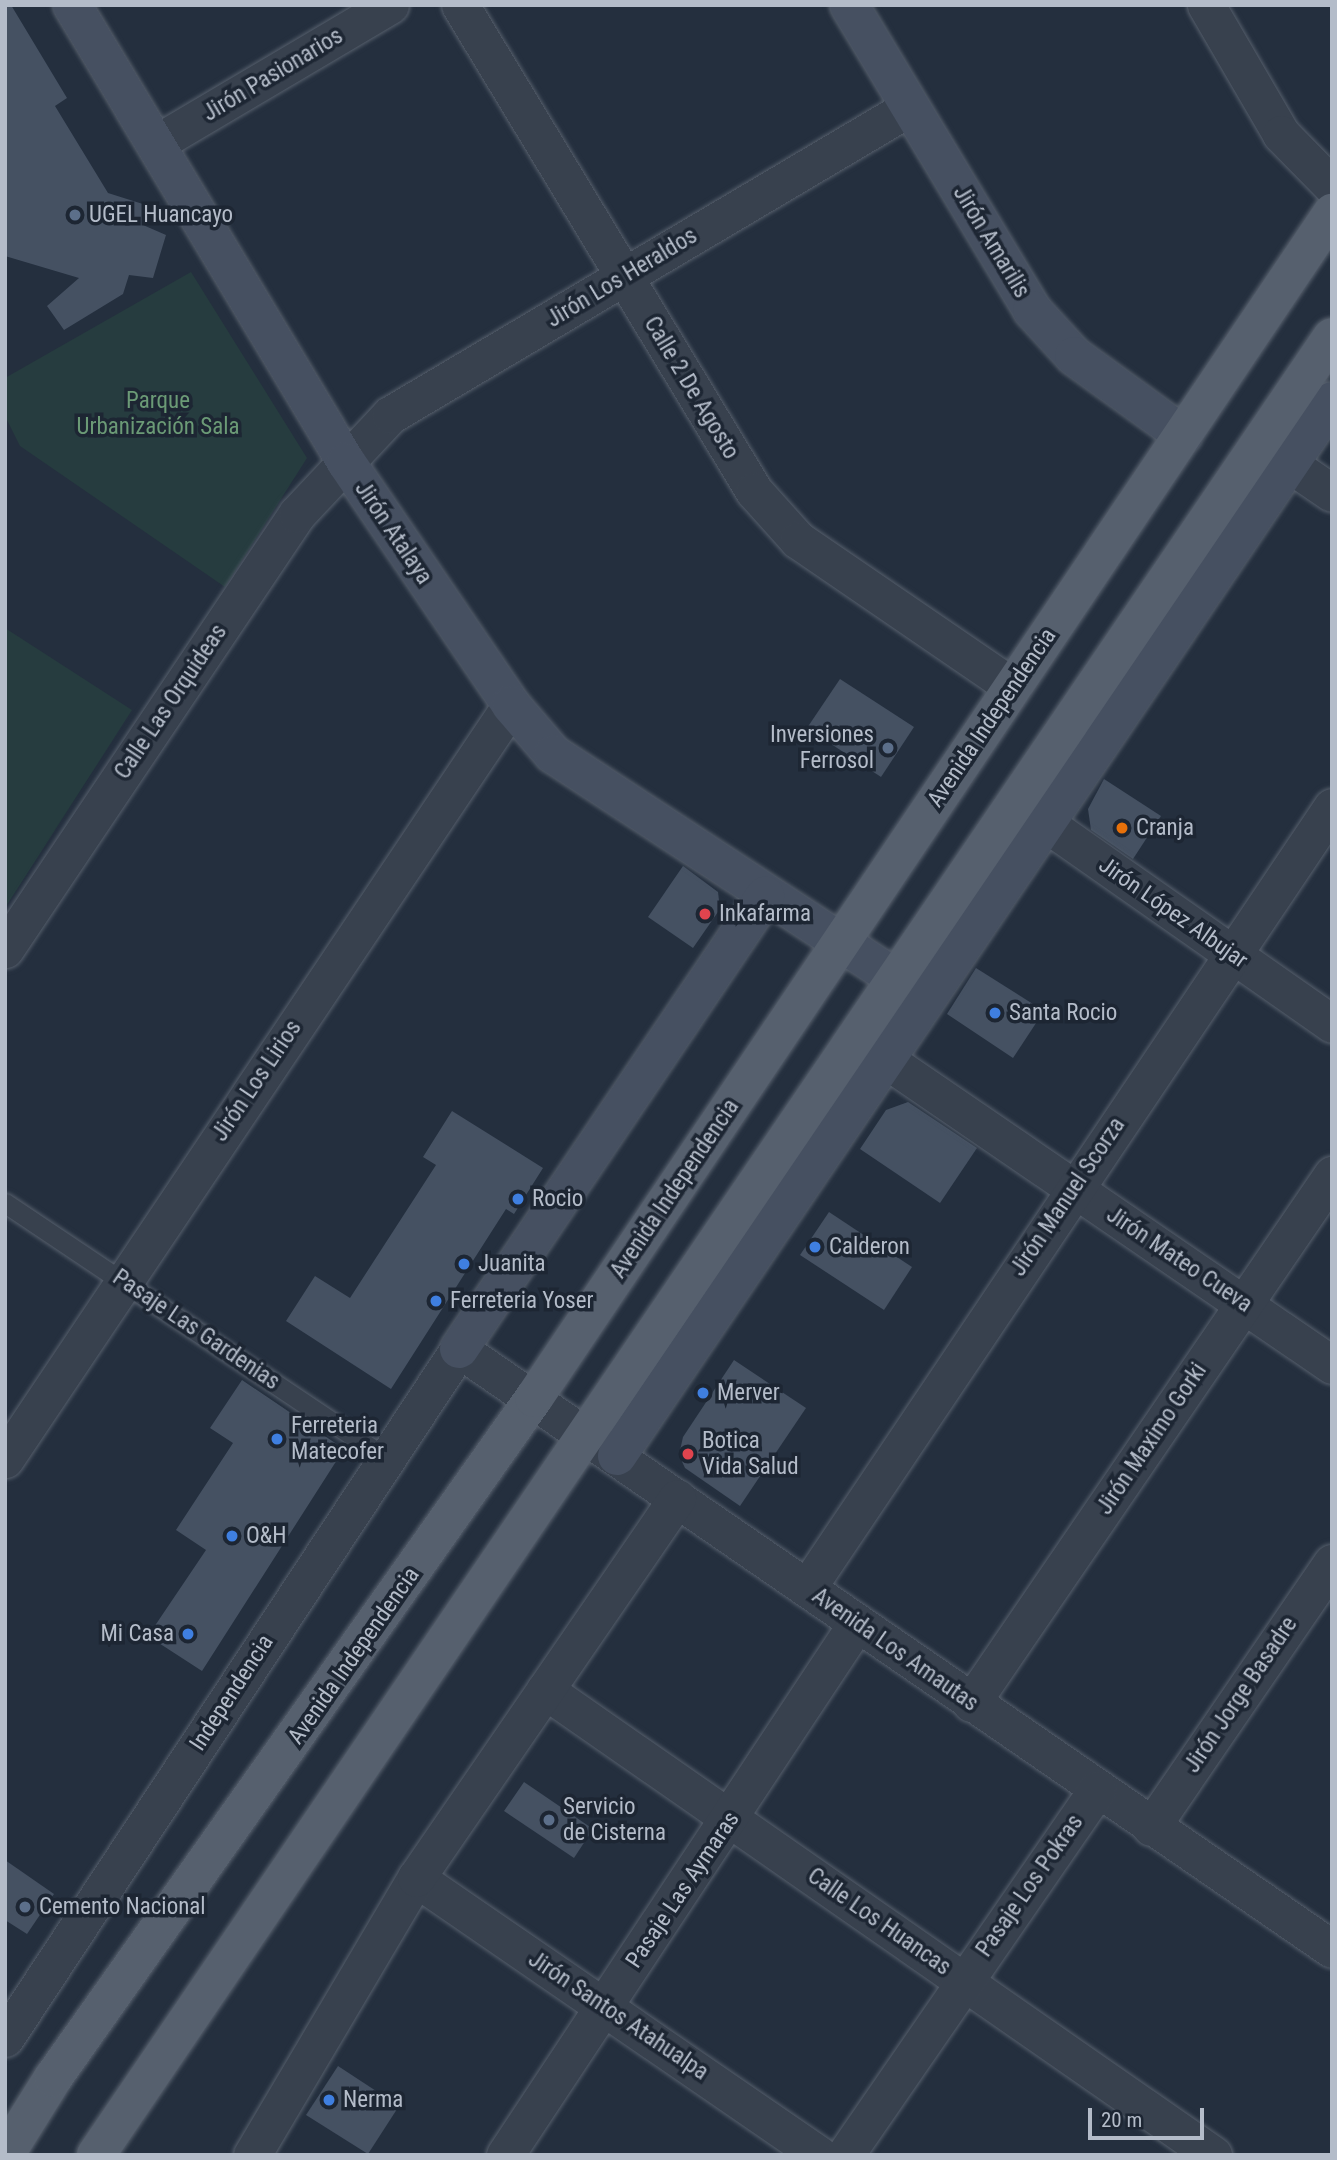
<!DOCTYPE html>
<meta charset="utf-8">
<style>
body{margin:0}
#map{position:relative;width:1337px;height:2160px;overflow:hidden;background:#242f3e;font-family:"Roboto Condensed",sans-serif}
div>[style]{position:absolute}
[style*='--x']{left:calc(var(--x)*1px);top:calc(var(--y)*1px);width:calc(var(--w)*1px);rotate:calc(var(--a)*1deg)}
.green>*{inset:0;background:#263c3f}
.building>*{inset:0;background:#455162}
.roads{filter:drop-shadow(0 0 2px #565f6c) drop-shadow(0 0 2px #565f6c)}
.lane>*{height:19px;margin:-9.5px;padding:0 9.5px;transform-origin:9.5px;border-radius:9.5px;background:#38414e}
.street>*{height:37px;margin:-18.5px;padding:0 18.5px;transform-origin:18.5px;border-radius:18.5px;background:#38414e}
.secondary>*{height:38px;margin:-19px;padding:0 19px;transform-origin:19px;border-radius:19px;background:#465061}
.primary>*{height:38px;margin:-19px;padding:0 19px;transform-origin:19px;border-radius:19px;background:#56606e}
.dots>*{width:19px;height:19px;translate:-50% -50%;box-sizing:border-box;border:4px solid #1d2633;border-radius:50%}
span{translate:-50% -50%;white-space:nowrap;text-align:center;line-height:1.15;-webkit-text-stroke:7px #1d2633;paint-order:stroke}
.street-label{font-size:23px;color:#b4bcc9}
.poi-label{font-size:23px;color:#b4bcc9}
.left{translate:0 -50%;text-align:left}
.right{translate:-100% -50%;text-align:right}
.park-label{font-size:23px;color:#6b9a76}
.frame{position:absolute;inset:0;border:7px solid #b4bcc9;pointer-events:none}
.scale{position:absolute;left:1088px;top:2108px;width:116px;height:32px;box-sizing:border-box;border:4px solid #b4bcc9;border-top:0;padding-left:9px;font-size:21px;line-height:24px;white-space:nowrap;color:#b4bcc9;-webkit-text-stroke:5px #1d2633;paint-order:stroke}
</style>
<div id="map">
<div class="green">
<div style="clip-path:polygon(191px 272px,307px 458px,225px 587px,20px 446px,5px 416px,5px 378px)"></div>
<div style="clip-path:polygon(5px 628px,132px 710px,5px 908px)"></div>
</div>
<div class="building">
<div style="clip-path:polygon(5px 5px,11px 5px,67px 98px,55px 106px,108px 193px,146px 205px,143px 225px,166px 235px,153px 278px,129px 275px,123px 294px,64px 330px,47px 306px,79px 278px,5px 256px)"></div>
<div style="clip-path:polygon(840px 679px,914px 727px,881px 777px,807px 728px)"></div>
<div style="clip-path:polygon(1104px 779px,1161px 816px,1133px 859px,1091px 830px,1088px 809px)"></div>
<div style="clip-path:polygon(683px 866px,718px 892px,720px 909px,693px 948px,648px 917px)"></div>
<div style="clip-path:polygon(976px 968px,1044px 1011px,1013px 1058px,947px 1014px)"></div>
<div style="clip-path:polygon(908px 1102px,977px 1148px,940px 1203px,860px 1149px,886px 1110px)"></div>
<div style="clip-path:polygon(452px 1111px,543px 1168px,514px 1214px,506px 1209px,391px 1389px,286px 1321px,315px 1276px,350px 1298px,436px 1165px,423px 1157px)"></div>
<div style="clip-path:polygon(829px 1212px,912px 1267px,884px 1310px,800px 1255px)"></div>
<div style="clip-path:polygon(734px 1360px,806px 1408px,740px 1506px,685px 1468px,679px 1455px,683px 1437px)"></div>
<div style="clip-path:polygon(242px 1380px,344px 1449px,202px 1671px,148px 1636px,206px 1550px,176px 1530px,233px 1443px,210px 1428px)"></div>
<div style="clip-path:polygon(524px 1782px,593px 1829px,574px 1858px,504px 1811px)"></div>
<div style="clip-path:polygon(5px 1860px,54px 1894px,27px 1934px,5px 1920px)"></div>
<div style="clip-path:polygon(338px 2066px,399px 2106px,368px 2154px,306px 2115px)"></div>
</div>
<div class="roads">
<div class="lane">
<div style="--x:5;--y:1203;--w:458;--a:33.8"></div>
</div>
<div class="street">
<div style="--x:460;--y:5;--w:568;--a:58.83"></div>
<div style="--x:754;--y:491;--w:66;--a:48.1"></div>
<div style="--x:798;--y:540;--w:260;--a:34.4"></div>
<div style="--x:1206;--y:5;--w:149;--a:59.8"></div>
<div style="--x:1281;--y:134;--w:73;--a:45.6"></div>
<div style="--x:155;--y:144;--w:273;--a:-30.6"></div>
<div style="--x:1263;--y:446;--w:83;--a:34.3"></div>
<div style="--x:1021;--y:806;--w:380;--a:35"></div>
<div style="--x:5;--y:949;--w:524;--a:-56.13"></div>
<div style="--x:297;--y:514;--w:136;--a:-46.8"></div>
<div style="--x:390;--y:415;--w:604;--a:-30.64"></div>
<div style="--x:860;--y:1042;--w:572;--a:34.38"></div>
<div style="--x:5;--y:1459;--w:908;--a:-56.13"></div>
<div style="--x:807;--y:1588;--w:941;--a:-56.09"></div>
<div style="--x:545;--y:1690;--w:814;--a:34.84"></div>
<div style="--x:971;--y:1703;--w:640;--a:-55.64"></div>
<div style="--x:1151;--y:1827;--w:320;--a:-55.6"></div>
<div style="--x:416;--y:1878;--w:489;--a:34.5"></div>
<div style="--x:5;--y:2038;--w:825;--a:-56.62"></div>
<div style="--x:459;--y:1349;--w:1059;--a:34.5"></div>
<div style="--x:252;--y:2155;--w:322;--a:-59.4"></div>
<div style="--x:416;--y:1878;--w:461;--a:-55.5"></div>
<div style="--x:505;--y:2155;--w:638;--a:-56.51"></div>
<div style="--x:845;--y:2155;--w:444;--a:-55.4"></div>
</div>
<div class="secondary">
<div style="--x:72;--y:5;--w:533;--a:59.05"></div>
<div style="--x:346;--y:462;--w:294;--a:55.8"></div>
<div style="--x:511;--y:705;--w:65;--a:49.4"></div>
<div style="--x:553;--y:754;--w:407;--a:33.2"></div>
<div style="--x:849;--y:5;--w:356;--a:59"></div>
<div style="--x:1032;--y:310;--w:62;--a:47.6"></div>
<div style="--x:1074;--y:356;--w:135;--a:35.9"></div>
<div style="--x:459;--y:1349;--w:547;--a:-55.96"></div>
<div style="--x:617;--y:1456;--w:1274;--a:-55.87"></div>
</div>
<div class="primary">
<div style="--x:5;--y:2155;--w:91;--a:-58.1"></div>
<div style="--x:53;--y:2078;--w:833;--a:-54.73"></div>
<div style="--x:534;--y:1398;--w:1429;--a:-56.04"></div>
<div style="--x:96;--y:2155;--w:2198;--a:-55.79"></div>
</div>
</div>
<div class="dots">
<div style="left:75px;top:215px;background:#5c6f8a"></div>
<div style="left:888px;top:748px;background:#5c6f8a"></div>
<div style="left:1122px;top:828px;background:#e8710a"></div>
<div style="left:705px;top:914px;background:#e0444e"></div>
<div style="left:995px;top:1013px;background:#3f7fe0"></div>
<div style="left:518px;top:1199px;background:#3f7fe0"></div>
<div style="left:815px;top:1247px;background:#3f7fe0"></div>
<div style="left:464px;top:1264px;background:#3f7fe0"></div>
<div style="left:436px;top:1301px;background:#3f7fe0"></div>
<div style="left:703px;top:1393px;background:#3f7fe0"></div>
<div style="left:277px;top:1439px;background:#3f7fe0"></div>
<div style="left:688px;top:1454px;background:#e0444e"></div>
<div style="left:232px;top:1536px;background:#3f7fe0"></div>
<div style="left:188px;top:1634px;background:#3f7fe0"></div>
<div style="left:549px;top:1820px;background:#5c6f8a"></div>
<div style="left:25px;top:1907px;background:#5c6f8a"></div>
<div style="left:329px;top:2100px;background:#3f7fe0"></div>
</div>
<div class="street-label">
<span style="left:273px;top:75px;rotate:-31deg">Jirón Pasionarios</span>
<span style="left:991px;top:242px;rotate:59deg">Jirón Amarilis</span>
<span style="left:622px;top:278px;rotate:-31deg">Jirón Los Heraldos</span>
<span style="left:691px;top:388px;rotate:59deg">Calle 2 De Agosto</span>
<span style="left:393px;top:533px;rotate:56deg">Jirón Atalaya</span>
<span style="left:171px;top:702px;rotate:-56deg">Calle Las Orquideas</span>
<span style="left:992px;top:718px;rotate:-56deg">Avenida Independencia</span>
<span style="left:1173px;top:913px;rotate:35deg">Jirón López Albujar</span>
<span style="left:257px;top:1081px;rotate:-56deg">Jirón Los Lirios</span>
<span style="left:675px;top:1189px;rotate:-56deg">Avenida Independencia</span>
<span style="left:1068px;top:1197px;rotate:-56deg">Jirón Manuel Scorza</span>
<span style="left:1179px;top:1260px;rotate:34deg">Jirón Mateo Cueva</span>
<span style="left:196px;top:1330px;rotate:34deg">Pasaje Las Gardenias</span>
<span style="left:1152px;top:1439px;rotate:-56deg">Jirón Maximo Gorki</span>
<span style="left:895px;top:1650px;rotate:35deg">Avenida Los Amautas</span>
<span style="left:354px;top:1656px;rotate:-55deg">Avenida Independencia</span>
<span style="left:232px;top:1693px;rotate:-57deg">Independencia</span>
<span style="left:1241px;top:1695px;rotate:-56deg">Jirón Jorge Basadre</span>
<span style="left:1030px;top:1886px;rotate:-55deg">Pasaje Los Pokras</span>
<span style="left:683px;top:1890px;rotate:-56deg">Pasaje Las Aymaras</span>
<span style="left:879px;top:1922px;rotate:35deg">Calle Los Huancas</span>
<span style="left:618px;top:2016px;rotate:34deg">Jirón Santos Atahualpa</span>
</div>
<div class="poi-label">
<span class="left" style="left:89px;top:215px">UGEL Huancayo</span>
<span class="right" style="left:874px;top:748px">Inversiones<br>Ferrosol</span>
<span class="left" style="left:1136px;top:828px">Cranja</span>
<span class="left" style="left:719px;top:914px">Inkafarma</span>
<span class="left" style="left:1009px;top:1013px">Santa Rocio</span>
<span class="left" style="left:532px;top:1199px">Rocio</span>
<span class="left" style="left:829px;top:1247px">Calderon</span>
<span class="left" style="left:478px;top:1264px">Juanita</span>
<span class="left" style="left:450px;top:1301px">Ferreteria Yoser</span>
<span class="left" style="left:717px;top:1393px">Merver</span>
<span class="left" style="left:291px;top:1439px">Ferreteria<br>Matecofer</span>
<span class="left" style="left:702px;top:1454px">Botica<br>Vida Salud</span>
<span class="left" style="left:246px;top:1536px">O&amp;H</span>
<span class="right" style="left:174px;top:1634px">Mi Casa</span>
<span class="left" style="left:563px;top:1820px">Servicio<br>de Cisterna</span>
<span class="left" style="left:39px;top:1907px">Cemento Nacional</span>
<span class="left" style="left:343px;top:2100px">Nerma</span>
</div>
<div class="park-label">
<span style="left:158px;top:414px">Parque<br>Urbanización Sala</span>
</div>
<div class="frame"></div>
<div class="scale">20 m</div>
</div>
